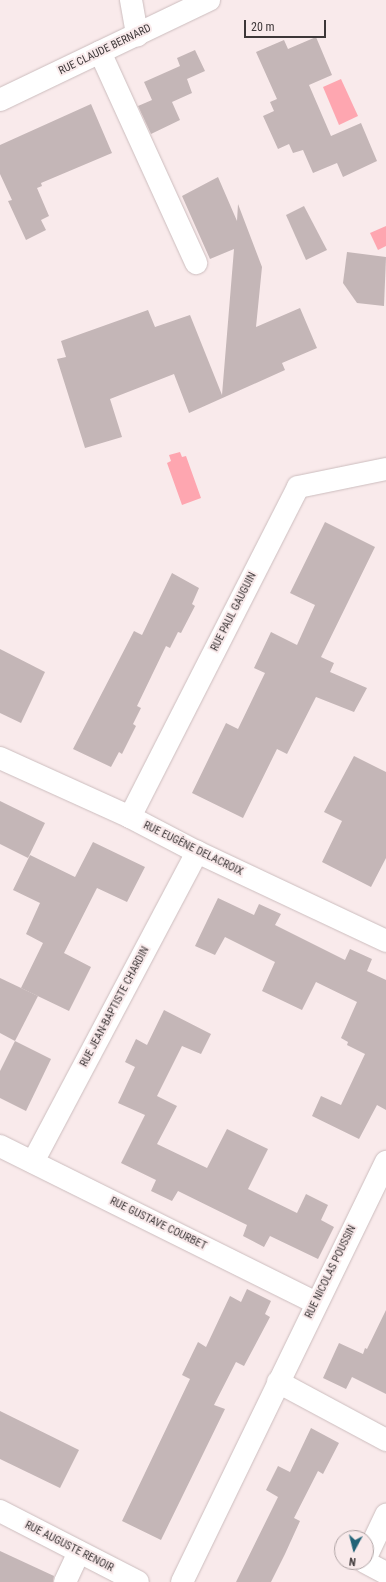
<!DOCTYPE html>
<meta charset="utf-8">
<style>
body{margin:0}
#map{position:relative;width:386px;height:1582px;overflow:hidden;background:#f9eaeb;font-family:"Roboto Condensed",sans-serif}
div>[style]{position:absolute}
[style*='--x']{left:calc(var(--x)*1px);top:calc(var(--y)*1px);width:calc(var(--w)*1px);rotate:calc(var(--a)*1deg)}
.water>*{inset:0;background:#fea6b0}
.building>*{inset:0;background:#c4b6b7}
.roads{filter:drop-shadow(0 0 1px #ccbdbe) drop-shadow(0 0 1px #ccbdbe)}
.minor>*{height:22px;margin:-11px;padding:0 11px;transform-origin:11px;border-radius:11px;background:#fff}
span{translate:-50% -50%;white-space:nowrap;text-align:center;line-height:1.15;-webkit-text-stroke:4px #f9eaeb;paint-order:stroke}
.street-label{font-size:11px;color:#3d3738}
.north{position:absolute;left:334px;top:1530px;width:40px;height:40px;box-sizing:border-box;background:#f9eaeb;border:1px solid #aea2a3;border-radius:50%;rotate:187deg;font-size:11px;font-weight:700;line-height:16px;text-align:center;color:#3d3738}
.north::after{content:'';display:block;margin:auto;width:14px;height:18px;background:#216377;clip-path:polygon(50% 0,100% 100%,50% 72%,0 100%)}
.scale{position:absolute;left:244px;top:20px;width:82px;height:18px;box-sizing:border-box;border:2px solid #3d3738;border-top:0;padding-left:5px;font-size:12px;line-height:14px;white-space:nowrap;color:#3d3738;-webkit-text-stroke:3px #f9eaeb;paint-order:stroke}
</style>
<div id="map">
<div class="water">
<div style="clip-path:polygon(341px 79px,358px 116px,339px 125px,323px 87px)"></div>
<div style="clip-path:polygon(386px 226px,386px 246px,378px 250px,370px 233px)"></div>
<div style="clip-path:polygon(180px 452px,182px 457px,186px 456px,201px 498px,182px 505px,167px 463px,171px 461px,169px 455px)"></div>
</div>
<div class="building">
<div style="clip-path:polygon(316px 37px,332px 75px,309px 85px,331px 136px,361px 123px,377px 161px,343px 177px,337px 163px,313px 173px,303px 150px,293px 153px,289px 144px,278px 149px,263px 116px,274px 111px,270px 102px,277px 99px,256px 52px,284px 40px,288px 49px)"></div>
<div style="clip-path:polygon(195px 50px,205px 71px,187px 79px,192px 93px,172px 102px,180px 120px,151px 134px,138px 106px,152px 100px,144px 82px,180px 66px,177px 58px)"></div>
<div style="clip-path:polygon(91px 104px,112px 153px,41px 183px,42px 186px,37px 188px,49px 216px,41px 220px,46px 230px,26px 240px,8px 201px,12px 200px,0 174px,0 145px)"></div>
<div style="clip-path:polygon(218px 177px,237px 221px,238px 204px,262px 267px,256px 327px,300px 308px,317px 348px,282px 363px,285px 370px,189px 413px,174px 374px,110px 399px,122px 437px,85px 448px,57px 359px,66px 357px,61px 341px,148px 310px,155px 327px,190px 315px,222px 395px,234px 249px,210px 259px,182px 196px)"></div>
<div style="clip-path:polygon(304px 206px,327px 250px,306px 260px,286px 215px)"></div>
<div style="clip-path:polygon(347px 252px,386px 257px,384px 306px,357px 303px,343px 283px)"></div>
<div style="clip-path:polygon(325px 522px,375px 547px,321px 657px,334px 663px,330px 672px,367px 688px,354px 712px,316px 697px,287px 754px,277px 749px,243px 818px,192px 793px,226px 723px,238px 729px,265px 673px,254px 668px,271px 632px,297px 645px,315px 605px,290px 593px)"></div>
<div style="clip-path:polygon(172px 573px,199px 588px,192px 604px,195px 606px,181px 633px,178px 632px,170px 648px,166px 646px,137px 706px,141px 708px,133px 724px,136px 726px,122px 754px,119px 752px,111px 767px,73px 749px,134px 631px,142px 635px)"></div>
<div style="clip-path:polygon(0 649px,45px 672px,21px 723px,0 713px)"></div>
<div style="clip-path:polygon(354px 756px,386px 772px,386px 858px,371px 887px,322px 862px,342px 821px,324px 812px)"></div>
<div style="clip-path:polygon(0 801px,45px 823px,28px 858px,0 844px)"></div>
<div style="clip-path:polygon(93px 842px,145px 867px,127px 902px,97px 888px,64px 953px,91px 967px,69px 1011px,21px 988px,43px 943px,26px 934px,40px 903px,13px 890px,30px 855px,75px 877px)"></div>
<div style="clip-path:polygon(218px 898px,254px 915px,259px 904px,281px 914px,275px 925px,345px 960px,350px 949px,372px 959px,367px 971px,386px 980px,386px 1110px,377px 1105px,359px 1139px,312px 1116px,321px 1096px,341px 1105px,365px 1054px,347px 1045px,348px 1042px,341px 1038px,357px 1002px,316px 982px,302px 1010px,262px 991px,275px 962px,225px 937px,215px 955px,195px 946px)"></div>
<div style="clip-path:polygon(0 978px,38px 996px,15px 1041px,0 1033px)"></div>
<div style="clip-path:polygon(164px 1010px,211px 1034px,201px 1054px,182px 1046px,157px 1096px,177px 1106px,157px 1144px,207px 1168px,227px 1129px,268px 1149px,248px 1189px,297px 1213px,306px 1194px,328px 1205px,321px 1220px,334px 1227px,318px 1259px,270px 1236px,264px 1247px,243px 1236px,247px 1225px,178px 1191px,172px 1201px,151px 1191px,156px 1180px,121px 1163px,145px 1115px,118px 1103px,135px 1067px,125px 1062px,136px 1039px,147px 1045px)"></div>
<div style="clip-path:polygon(15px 1041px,51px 1059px,26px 1111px,0 1098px,0 1071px)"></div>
<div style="clip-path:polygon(247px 1289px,271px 1301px,265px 1314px,270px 1317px,244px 1366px,236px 1362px,214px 1405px,225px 1409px,161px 1540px,122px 1521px,190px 1379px,182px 1375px,198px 1342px,206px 1347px,230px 1296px,241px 1302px)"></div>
<div style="clip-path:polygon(386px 1310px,386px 1394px,352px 1377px,346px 1389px,323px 1378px,339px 1343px,363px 1354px,365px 1348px,367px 1349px)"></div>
<div style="clip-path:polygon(0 1411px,79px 1450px,60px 1488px,0 1459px)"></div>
<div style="clip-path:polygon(311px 1428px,339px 1443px,323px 1474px,318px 1471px,294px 1518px,300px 1521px,285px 1554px,271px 1582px,236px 1582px,278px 1497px,266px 1490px,278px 1466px,290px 1472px)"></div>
<div style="clip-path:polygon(0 1551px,54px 1576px,53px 1582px,0 1582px)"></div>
</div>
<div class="roads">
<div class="minor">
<div style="--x:131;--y:0;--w:36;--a:80"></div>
<div style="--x:100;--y:52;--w:232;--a:65.5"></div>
<div style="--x:0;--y:100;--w:232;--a:-25.6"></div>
<div style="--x:0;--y:758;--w:143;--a:24.4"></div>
<div style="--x:130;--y:817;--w:76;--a:27.6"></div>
<div style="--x:197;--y:852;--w:209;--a:25.2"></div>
<div style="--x:130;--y:817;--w:370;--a:-63"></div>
<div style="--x:298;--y:487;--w:90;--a:-11.6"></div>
<div style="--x:0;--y:1146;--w:353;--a:26.4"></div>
<div style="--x:33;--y:1162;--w:351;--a:-62.1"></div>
<div style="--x:278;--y:1382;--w:123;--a:28.2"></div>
<div style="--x:0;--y:1511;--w:155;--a:27.2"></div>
<div style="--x:366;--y:1557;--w:47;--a:-64.5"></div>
<div style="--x:365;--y:1562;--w:24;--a:28"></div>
<div style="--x:65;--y:1582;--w:33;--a:-65"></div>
<div style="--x:182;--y:1582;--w:467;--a:-64.1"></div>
</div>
</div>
<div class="street-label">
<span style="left:105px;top:50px;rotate:-26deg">RUE CLAUDE BERNARD</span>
<span style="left:234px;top:612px;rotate:-63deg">RUE PAUL GAUGUIN</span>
<span style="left:193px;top:849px;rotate:26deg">RUE EUGÈNE DELACROIX</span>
<span style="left:115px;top:1007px;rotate:-62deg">RUE JEAN-BAPTISTE CHARDIN</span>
<span style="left:158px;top:1224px;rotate:26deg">RUE GUSTAVE COURBET</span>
<span style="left:331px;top:1272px;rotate:-64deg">RUE NICOLAS POUSSIN</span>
<span style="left:69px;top:1547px;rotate:27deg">RUE AUGUSTE RENOIR</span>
</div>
<div class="north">N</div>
<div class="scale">20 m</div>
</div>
